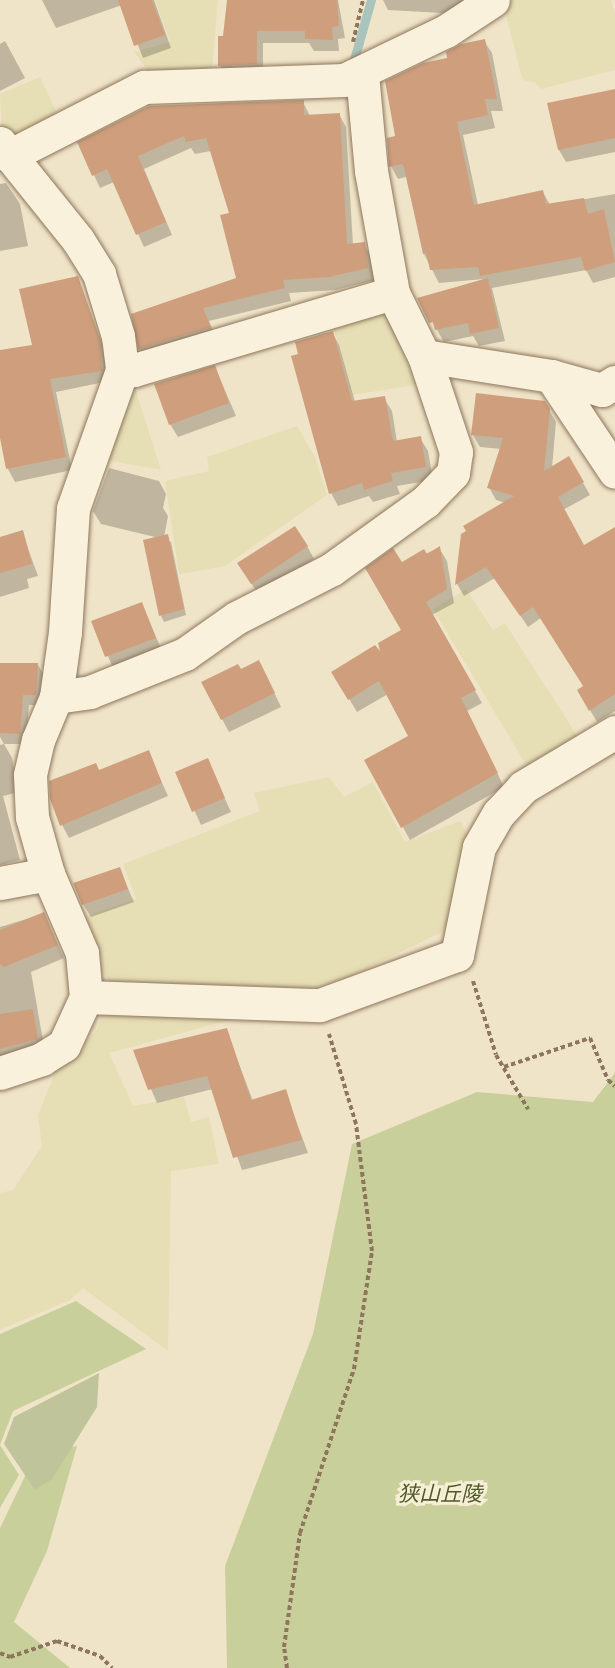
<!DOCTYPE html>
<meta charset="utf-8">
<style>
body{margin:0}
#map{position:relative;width:615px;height:1668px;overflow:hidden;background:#f0e4c8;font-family:"Playfair Display","Noto Sans JP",serif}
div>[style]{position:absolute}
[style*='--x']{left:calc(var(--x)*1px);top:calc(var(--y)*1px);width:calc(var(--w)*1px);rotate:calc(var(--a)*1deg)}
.farmland>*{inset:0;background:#e6deb5}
.green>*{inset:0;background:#c9cf9b}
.cemetery>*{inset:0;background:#bfc49a}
.shadow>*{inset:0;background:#0003}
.stream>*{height:9px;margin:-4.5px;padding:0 4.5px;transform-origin:4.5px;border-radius:4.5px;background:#a9c4bc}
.building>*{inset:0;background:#cf9f7d}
.path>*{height:4px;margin-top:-2px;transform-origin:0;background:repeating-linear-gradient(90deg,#8d765c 0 4.5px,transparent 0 7.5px)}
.roads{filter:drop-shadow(0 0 2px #8d765c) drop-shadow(0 0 2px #8d765c)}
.minor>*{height:33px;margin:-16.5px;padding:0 16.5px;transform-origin:16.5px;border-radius:16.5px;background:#faf1dc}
span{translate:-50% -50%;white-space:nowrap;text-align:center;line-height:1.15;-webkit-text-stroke:6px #f7eed8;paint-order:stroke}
.park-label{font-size:21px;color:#4d5a26;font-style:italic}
</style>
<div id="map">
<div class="farmland">
<div style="clip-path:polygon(155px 0,218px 0,212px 70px,153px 77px,134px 52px,170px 42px)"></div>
<div style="clip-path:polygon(510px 0,611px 0,615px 13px,615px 70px,541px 89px,535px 82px,526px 81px,522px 78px,504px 7px)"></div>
<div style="clip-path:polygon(40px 77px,60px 119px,21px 136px,2px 132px,0 94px)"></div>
<div style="clip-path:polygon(384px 306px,416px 385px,352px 395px,331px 319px)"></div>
<div style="clip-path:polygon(134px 385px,161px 470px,100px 459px)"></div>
<div style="clip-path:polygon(297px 426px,315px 457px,327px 495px,225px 566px,179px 574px,165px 481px,209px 471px,207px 457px)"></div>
<div style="clip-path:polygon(466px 589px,493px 630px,505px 623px,578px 737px,528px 768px,433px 609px)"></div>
<div style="clip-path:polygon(329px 777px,344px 797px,373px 782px,405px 842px,460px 821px,472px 843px,454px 914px,444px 931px,351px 976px,311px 989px,112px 983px,102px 972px,83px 917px,136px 899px,123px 864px,260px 811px,254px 793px)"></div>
<div style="clip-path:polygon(103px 1012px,233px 1015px,233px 1019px,109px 1053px,133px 1106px,184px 1097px,191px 1122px,209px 1117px,219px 1164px,171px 1171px,168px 1351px,83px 1288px,70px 1300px,0 1330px,0 1193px,13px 1190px,42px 1146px,38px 1115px,55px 1073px,97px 1030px)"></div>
</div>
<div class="green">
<div style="clip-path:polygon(615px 1073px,615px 1668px,227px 1668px,225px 1566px,313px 1334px,352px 1144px,477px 1092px,593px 1102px)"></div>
<div style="clip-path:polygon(76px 1301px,146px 1349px,13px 1411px,0 1445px,19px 1475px,0 1508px,0 1334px)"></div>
<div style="clip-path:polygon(77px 1446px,47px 1551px,14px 1622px,70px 1668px,0 1668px,0 1528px,37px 1451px)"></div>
</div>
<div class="cemetery">
<div style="clip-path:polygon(99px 1373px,97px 1407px,52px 1479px,35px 1490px,4px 1444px,14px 1417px)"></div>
</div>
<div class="shadow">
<div style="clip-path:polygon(42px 0,154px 0,171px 48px,143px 58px,122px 5px,56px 28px)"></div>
<div style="clip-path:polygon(241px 0,338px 0,345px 38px,338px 39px,339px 51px,314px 51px,309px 43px,263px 43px,263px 76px,227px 77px,220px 65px,224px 38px)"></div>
<div style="clip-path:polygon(383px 0,481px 0,460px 14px,388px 10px)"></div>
<div style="clip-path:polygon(5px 41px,25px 78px,0 91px,0 44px)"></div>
<div style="clip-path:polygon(484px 41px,492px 53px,503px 111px,491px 111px,495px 128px,463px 135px,478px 205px,543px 192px,550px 205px,615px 194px,615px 277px,593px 283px,586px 270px,492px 288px,505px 341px,479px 346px,473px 336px,444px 342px,419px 299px,484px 279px,439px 283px,424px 254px,406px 177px,398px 179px,391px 166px,397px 137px,449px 60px)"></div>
<div style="clip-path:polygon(615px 90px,615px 152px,566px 162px,559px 150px,549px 104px)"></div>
<div style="clip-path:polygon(303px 102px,310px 116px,339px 114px,346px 127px,353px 245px,364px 244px,371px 257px,374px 280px,336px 290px,289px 293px,291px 301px,209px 321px,217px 340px,147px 361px,140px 349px,133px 315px,238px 279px,231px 214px,211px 151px,195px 154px,191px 148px,144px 169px,172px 235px,144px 247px,114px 182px,100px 188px,79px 143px)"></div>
<div style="clip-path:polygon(6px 183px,20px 204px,28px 246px,0 251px,0 184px)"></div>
<div style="clip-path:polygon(78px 278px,106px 354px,109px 381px,56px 392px,72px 470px,15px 482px,8px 469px,0 430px,0 352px,33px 346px)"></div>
<div style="clip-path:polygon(332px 332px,339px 345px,355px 402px,384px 398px,392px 411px,397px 442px,420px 438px,428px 451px,433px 480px,397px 486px,400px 494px,373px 502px,369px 496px,338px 506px,331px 493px,300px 355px)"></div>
<div style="clip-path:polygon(215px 367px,236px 416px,178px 437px,170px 424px)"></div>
<div style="clip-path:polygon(549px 410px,556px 422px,552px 468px,569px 458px,590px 495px,563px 510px,584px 547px,615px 529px,615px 711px,597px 722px,579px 691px,585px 687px,541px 618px,528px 627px,495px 578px,464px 596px,457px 584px,462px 535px,506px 503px,496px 500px,489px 487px,501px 449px,480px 447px,473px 435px)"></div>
<div style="clip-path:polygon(109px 468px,159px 481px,166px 494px,163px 508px,168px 516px,164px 537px,171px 542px,186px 615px,164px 622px,161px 616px,145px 541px,159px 538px,101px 524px,93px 511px)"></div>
<div style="clip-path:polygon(22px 532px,38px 576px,27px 579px,29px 588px,0 597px,0 538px)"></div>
<div style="clip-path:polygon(307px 546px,314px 559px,260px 596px,246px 576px)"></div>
<div style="clip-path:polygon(439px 548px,447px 561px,454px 603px,432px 615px,482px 703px,467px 711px,504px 787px,410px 840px,366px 760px,410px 736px,388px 694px,357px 712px,333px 672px,384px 657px,403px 630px,401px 564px)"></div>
<div style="clip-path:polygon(142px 604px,162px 651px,114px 670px,93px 622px)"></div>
<div style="clip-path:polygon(0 665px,38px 665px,44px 675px,42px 705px,29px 705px,26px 744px,4px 744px,12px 758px,19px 792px,3px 796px,20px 860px,0 865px,0 745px,4px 744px,0 737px)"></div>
<div style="clip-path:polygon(240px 671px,266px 675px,281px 707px,229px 732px,222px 719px)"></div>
<div style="clip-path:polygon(148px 752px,168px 796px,69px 838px,62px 825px,99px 772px)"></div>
<div style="clip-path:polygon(207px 760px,231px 812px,201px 825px,177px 773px)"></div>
<div style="clip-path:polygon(119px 868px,134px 902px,91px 917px,83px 904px)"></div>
<div style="clip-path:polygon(43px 914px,64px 958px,31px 972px,45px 1052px,0 1062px,0 927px)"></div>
<div style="clip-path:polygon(226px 1030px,253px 1101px,285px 1091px,308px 1153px,242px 1170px,213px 1089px,157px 1103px,135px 1051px)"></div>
</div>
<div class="stream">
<div style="--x:353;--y:63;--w:66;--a:-74.1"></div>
</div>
<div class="building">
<div style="clip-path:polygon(118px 0,152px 0,165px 35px,134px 46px)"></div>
<div style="clip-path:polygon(227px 0,337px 0,339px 26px,332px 27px,333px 40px,305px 39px,305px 31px,257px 31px,257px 64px,218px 66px,218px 36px,223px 36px)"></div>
<div style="clip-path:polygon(485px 39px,497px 99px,485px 99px,488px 115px,457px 122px,474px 205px,543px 190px,546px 204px,584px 198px,588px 214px,604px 209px,615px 262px,585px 271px,581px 257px,480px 276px,478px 267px,430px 270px,426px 253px,423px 254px,404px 167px,402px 164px,389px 167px,387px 138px,395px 136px,385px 81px,423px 63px,447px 58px,446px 52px,461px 44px)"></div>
<div style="clip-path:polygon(615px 89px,615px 138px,558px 150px,547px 103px)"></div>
<div style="clip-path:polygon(304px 100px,304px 115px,340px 113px,347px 244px,365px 242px,368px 268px,329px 277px,283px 280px,285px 288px,203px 308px,211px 327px,138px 349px,131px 314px,236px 278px,220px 215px,229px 213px,206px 138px,186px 142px,184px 136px,138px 156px,166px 222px,136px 235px,107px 169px,92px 176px,77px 142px,149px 106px)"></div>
<div style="clip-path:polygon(78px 276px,100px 340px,102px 371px,50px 379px,66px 457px,6px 469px,0 438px,0 350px,32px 345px,19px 289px)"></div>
<div style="clip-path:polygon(488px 278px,499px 328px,470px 334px,468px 323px,435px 330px,433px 322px,429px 323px,417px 298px)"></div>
<div style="clip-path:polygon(333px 331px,352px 401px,385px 396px,393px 441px,421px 436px,426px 467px,391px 473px,393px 481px,364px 490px,362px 483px,329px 494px,291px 356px,298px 354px,295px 342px)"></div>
<div style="clip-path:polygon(215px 365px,229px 403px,169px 425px,154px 384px)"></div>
<div style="clip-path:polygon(476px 393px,545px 401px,550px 409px,544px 471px,569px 456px,584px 482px,558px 497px,584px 545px,615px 527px,615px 694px,589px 711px,577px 690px,583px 686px,533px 607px,520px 616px,486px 567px,455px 585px,461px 534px,466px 531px,463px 526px,514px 496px,487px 488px,503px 438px,471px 435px)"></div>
<div style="clip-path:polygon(295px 526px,308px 546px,251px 584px,237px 563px)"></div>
<div style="clip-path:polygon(23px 530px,32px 564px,0 573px,0 537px)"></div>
<div style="clip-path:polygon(168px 534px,184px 609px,159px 616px,143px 540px)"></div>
<div style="clip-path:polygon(440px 546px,447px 589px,426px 602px,476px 690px,461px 698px,498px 773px,401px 828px,364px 760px,408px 736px,379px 681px,348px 700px,331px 672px,375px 645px,380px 651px,378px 643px,401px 630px,365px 568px,393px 548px,402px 562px,424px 549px,427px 554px)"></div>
<div style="clip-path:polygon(142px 602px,156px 638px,105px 657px,91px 621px)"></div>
<div style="clip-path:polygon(259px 660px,275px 693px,221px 720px,201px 682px,238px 664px,241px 669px)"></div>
<div style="clip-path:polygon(0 663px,38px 663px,36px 695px,23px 695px,20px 734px,0 733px)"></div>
<div style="clip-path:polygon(149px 750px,162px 783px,60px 826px,50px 799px,49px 781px,96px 763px,99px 770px)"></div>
<div style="clip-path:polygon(208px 758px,225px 798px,192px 812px,175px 772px)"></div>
<div style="clip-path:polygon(120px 867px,128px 889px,82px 905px,73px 883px)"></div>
<div style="clip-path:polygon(44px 912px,58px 945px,4px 967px,0 964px,0 930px)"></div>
<div style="clip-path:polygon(33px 1009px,38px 1039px,0 1049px,0 1014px)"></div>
<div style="clip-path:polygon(227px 1028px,251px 1100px,286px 1089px,302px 1140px,233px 1158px,207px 1076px,148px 1090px,133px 1050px)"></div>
</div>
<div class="path">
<div style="--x:353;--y:42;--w:43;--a:-76.6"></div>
<div style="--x:473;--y:981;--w:77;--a:72.7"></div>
<div style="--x:496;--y:1055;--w:63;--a:59.3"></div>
<div style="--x:504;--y:1067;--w:91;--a:-18.6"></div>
<div style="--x:590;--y:1038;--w:46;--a:66.8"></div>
<div style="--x:608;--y:1080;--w:9;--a:41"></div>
<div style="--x:0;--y:1653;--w:11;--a:22"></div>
<div style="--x:10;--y:1657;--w:50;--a:-18.8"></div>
<div style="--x:57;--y:1641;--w:46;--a:19.2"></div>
<div style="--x:100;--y:1656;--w:17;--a:45"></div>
<div style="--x:287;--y:1668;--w:21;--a:-98"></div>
<div style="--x:284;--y:1647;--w:115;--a:-82"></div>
<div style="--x:300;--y:1533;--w:173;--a:-71.8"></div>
<div style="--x:354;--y:1369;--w:119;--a:-81.3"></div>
<div style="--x:372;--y:1251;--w:128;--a:-97.2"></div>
<div style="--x:356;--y:1124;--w:94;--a:-106.7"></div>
</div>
<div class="roads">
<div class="minor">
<div style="--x:0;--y:143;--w:124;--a:51.2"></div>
<div style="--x:78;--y:240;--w:40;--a:58"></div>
<div style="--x:99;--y:274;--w:65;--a:73"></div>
<div style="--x:118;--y:336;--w:34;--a:83"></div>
<div style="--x:122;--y:370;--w:146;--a:109.5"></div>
<div style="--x:73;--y:508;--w:124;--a:93.7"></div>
<div style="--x:65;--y:632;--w:66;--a:97.9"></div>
<div style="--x:56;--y:697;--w:47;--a:112.7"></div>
<div style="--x:38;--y:740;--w:36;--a:103"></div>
<div style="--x:30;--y:775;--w:42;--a:87.3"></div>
<div style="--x:32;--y:817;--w:59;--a:74.3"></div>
<div style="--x:48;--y:874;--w:86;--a:66.7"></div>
<div style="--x:82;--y:953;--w:44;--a:84.8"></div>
<div style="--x:86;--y:997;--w:53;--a:114.6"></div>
<div style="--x:64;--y:1045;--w:26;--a:148"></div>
<div style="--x:42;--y:1059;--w:44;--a:161.6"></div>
<div style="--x:9;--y:156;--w:152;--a:-27.1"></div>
<div style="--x:144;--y:87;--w:200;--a:-2"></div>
<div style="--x:344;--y:80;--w:113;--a:-25.7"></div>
<div style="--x:446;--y:31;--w:56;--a:-33.4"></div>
<div style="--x:424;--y:356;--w:129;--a:8.9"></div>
<div style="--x:551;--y:376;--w:53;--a:15.4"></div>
<div style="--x:602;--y:390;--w:15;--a:-32"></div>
<div style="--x:122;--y:370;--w:12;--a:0"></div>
<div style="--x:134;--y:370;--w:270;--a:-16.6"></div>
<div style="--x:551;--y:376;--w:115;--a:56.3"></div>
<div style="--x:56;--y:697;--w:34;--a:-8"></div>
<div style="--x:90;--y:692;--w:102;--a:-21.8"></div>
<div style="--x:185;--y:654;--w:62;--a:-35.2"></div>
<div style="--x:236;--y:618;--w:108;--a:-27"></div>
<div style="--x:332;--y:569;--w:115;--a:-35.8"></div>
<div style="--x:425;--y:502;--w:40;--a:-46"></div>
<div style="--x:453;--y:473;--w:21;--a:-82"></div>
<div style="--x:456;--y:452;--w:101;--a:-108.4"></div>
<div style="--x:424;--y:356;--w:70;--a:-116.2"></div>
<div style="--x:393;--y:293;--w:124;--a:-100.2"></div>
<div style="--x:371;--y:171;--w:97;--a:-95.3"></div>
<div style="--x:0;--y:883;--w:49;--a:-10.6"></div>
<div style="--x:86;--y:997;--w:234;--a:2"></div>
<div style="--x:320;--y:1005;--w:146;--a:-20.1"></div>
<div style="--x:457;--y:955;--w:110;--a:-78.5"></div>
<div style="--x:479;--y:847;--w:39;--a:-60"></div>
<div style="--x:499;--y:813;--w:35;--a:-47"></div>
<div style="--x:523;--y:787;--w:107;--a:-30.9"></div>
</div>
</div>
<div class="park-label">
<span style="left:440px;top:1492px">狭山丘陵</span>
</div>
</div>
